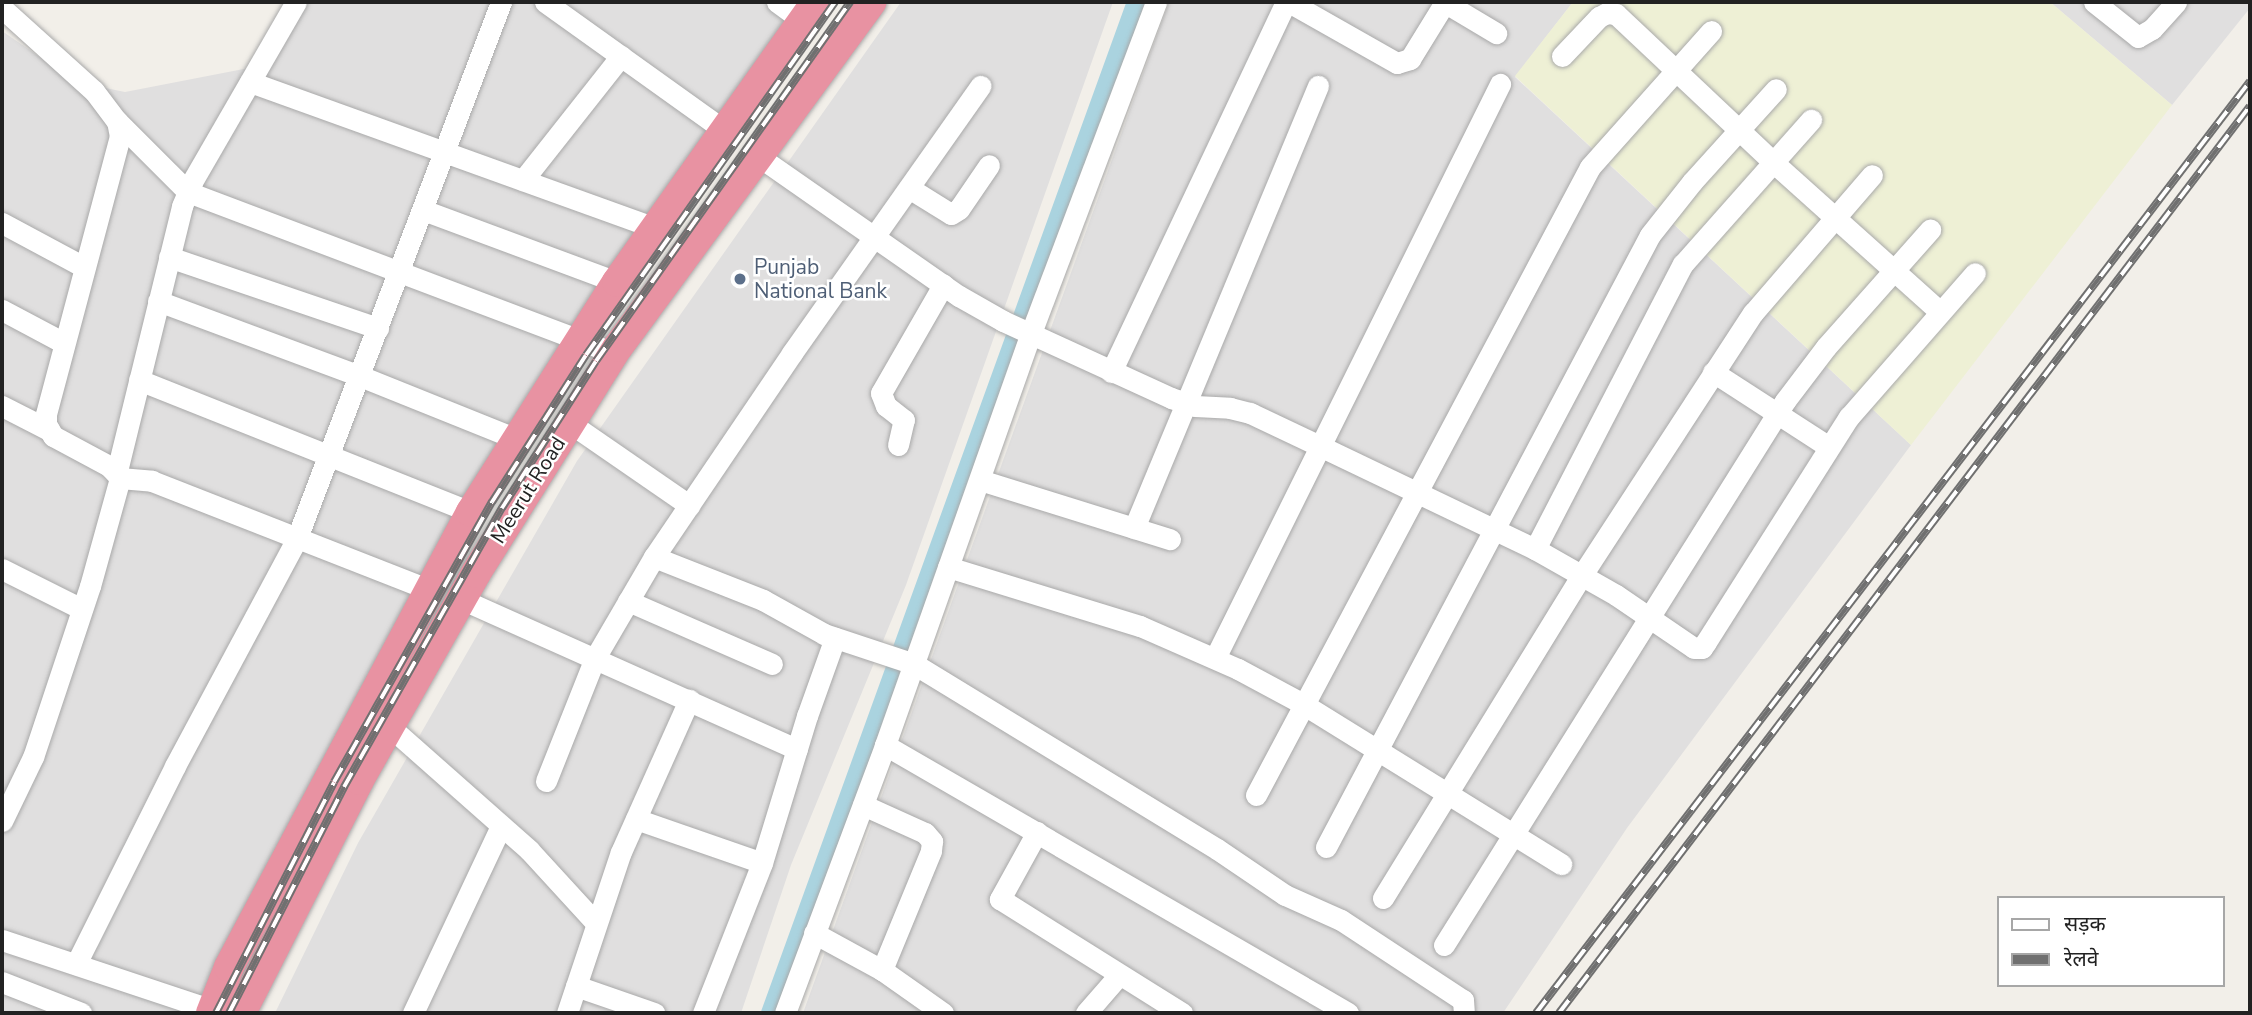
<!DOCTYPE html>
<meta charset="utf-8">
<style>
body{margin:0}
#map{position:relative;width:2252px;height:1015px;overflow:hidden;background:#f2efe9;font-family:"Nunito Sans","Noto Sans Devanagari",sans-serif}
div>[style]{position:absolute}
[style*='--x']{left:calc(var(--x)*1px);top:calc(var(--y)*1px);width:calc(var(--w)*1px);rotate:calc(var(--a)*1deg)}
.residential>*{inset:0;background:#e0dfdf}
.farmland>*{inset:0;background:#eef0d5}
.canal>*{height:18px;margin:-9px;padding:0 9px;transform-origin:9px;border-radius:9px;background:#aad3df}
.roads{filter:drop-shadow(0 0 2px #a9a9a9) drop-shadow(0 0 2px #a9a9a9)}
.minor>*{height:21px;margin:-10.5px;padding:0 10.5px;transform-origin:10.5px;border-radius:10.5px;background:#fff}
.highway>*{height:30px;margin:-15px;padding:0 15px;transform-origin:15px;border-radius:15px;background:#e892a2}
.rail>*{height:8px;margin-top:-4px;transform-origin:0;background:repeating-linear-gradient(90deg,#fff 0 16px,#707070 0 32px);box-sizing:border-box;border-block:2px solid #707070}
.dots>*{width:19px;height:19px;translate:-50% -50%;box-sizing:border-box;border:4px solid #fff;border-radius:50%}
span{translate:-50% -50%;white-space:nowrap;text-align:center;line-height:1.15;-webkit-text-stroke:5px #fff;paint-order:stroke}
.service-label{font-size:21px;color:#4e5e75}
.left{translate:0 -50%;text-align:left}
.street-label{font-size:21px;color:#222}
.frame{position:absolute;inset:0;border:4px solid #222;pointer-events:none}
.legend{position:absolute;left:1997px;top:896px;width:228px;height:91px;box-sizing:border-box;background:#fff;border:2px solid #a7a7a7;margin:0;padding:9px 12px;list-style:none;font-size:21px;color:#222}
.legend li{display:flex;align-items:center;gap:14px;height:35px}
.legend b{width:35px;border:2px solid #a7a7a7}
</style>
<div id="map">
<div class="residential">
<div style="clip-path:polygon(299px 2px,789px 2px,801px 10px,608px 286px,203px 1013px,2px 1013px,2px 31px,76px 82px,125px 92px,254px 67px)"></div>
<div style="clip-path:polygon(901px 2px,1113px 2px,906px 585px,791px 865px,741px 1013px,275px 1013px,358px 843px,577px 461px)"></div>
<div style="clip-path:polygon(1169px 2px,1573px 2px,1515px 77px,1911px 445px,1627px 828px,1503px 1013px,803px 1013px)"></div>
<div style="clip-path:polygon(2050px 2px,2250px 2px,2250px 8px,2172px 105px)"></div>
</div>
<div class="farmland">
<div style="clip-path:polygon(1573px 2px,2050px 2px,2172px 105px,1911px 445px,1515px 76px)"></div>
</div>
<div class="canal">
<div style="--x:770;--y:1013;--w:1075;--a:-70.1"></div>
</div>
<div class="roads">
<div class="minor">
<div style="--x:545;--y:2;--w:220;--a:35.6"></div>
<div style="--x:777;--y:2;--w:31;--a:36"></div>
<div style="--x:1289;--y:2;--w:124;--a:29.5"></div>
<div style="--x:1397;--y:63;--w:14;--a:-17"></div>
<div style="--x:1410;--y:59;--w:67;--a:-58.4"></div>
<div style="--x:1444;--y:2;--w:61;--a:30.8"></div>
<div style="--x:2094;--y:2;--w:56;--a:38.5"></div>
<div style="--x:2138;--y:37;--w:16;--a:-30"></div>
<div style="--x:2152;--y:29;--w:36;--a:-48"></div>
<div style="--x:2;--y:8;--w:124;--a:42.1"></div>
<div style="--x:94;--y:91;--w:38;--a:53"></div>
<div style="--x:117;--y:121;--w:15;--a:79"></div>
<div style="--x:120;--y:136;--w:288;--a:104.9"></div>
<div style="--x:46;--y:414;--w:10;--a:90"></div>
<div style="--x:46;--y:424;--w:14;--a:60"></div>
<div style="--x:53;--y:436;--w:64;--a:28.2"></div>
<div style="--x:109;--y:466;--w:16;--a:47"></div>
<div style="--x:120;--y:478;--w:112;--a:105.5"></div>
<div style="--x:90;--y:586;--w:180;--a:108.4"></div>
<div style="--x:33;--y:757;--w:71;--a:115.8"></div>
<div style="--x:1562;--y:56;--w:54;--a:-46.5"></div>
<div style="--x:1599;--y:17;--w:9;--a:-27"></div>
<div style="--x:1607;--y:13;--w:9;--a:6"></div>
<div style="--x:1616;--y:14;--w:216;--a:43.3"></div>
<div style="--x:1773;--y:162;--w:224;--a:41.9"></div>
<div style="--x:250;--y:82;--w:431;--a:19.8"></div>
<div style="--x:117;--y:121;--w:100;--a:45"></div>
<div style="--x:188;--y:192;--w:455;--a:20.7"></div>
<div style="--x:758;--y:156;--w:245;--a:34.9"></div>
<div style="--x:959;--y:296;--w:51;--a:29.6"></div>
<div style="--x:1003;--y:321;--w:185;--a:24.6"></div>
<div style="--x:1171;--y:398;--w:25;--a:18"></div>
<div style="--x:1195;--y:406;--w:35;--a:3"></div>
<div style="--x:1230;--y:408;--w:21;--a:14"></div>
<div style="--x:1250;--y:413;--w:80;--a:25.3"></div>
<div style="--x:1322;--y:447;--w:236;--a:25.6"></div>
<div style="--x:1535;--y:549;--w:93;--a:29.6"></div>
<div style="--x:1616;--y:595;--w:94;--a:34.2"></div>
<div style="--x:1694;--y:648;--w:8;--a:0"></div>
<div style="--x:1702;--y:648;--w:7;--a:-56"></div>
<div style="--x:1706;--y:642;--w:267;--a:-57.6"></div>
<div style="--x:1849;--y:417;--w:191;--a:-48.8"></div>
<div style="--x:523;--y:180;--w:158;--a:-51.7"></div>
<div style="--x:909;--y:188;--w:49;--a:31.8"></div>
<div style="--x:951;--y:214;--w:9;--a:-32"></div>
<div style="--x:959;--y:209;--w:53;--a:-55.7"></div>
<div style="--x:423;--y:210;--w:207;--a:20.4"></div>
<div style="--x:2;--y:223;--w:93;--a:28.2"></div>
<div style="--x:169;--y:257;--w:221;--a:18.8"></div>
<div style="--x:158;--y:301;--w:215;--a:20.4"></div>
<div style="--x:360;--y:376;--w:169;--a:21.9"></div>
<div style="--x:2;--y:310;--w:70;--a:28"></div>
<div style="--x:1111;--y:372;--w:409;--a:-64.7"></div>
<div style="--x:1713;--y:372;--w:138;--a:32.9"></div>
<div style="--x:139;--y:380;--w:357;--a:21.7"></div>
<div style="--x:2;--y:406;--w:53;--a:27.1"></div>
<div style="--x:570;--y:423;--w:145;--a:34.6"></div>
<div style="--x:898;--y:445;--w:26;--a:-77"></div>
<div style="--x:904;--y:420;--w:23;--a:-142"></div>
<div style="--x:886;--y:406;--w:14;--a:-111"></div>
<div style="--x:881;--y:393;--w:125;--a:-60.1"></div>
<div style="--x:117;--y:471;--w:273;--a:-76.2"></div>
<div style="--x:182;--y:206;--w:26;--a:-67"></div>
<div style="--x:192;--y:182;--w:208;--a:-60"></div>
<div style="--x:120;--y:478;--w:32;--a:5"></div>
<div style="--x:152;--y:481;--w:295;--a:21.4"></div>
<div style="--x:980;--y:480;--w:199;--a:17.3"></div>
<div style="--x:1134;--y:528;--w:479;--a:-67.4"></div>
<div style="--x:1535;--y:549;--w:321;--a:-62.6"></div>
<div style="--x:1683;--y:264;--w:193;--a:-48.4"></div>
<div style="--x:654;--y:557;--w:117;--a:21.5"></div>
<div style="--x:763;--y:600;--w:70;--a:29.1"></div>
<div style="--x:824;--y:634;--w:95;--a:18.4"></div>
<div style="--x:914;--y:664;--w:355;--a:31.4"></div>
<div style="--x:1217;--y:849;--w:82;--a:34.1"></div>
<div style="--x:1285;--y:895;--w:61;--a:24.1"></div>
<div style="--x:1341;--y:920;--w:146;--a:33.3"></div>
<div style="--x:1463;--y:1000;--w:13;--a:86"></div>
<div style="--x:948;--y:567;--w:201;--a:17.1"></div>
<div style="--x:1140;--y:626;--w:107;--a:23.7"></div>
<div style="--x:1238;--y:669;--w:74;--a:28.3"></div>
<div style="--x:1303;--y:704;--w:304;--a:31.8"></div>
<div style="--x:2;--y:569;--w:89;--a:26.6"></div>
<div style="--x:461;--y:599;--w:368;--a:24.1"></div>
<div style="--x:628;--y:601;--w:157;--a:23.6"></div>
<div style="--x:1215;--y:658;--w:641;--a:-63.59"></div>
<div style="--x:389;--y:726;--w:187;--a:41.5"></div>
<div style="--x:529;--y:850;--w:98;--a:47.5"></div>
<div style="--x:885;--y:745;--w:535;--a:30.06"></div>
<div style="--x:546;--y:781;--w:132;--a:-68.3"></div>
<div style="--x:595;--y:658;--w:117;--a:-59.7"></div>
<div style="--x:654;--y:557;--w:246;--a:-55.9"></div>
<div style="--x:792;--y:353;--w:327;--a:-54.8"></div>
<div style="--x:1256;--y:795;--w:711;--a:-61.99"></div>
<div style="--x:1590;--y:167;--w:182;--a:-48.3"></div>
<div style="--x:863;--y:805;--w:68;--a:24.3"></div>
<div style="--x:925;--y:833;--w:11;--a:49"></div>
<div style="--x:932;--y:841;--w:10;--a:96"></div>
<div style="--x:931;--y:851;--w:129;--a:112.4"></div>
<div style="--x:636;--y:819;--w:133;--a:19.2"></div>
<div style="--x:1037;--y:832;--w:77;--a:118.9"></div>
<div style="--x:1000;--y:899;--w:215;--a:32.1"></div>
<div style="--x:1326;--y:847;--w:692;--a:-62.1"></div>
<div style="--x:1650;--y:235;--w:68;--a:-51.6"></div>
<div style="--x:1692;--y:182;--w:125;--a:-47.9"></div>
<div style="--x:1383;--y:898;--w:379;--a:-58.4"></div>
<div style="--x:1582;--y:575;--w:313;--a:-56.9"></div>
<div style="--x:1753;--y:313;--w:182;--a:-49.2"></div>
<div style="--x:814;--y:933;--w:77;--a:28.6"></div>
<div style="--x:882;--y:970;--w:75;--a:35.2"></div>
<div style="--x:2;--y:940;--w:221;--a:18.4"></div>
<div style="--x:1444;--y:945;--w:642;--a:-57.92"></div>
<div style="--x:1785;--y:401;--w:68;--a:-52.8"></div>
<div style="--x:1826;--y:347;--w:157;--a:-48.4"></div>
<div style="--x:76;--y:964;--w:221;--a:-63.4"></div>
<div style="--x:175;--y:766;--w:259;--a:-61.8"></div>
<div style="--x:297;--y:538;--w:574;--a:-69.16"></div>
<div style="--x:2;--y:982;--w:85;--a:21.4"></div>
<div style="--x:576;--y:986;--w:83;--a:19.1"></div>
<div style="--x:413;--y:1013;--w:207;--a:-64.8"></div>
<div style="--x:567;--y:1013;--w:170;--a:-71.5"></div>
<div style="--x:621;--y:852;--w:167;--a:-65.9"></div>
<div style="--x:703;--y:1013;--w:161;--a:-68.5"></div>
<div style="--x:762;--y:863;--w:154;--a:-73"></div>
<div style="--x:807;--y:716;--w:83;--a:-70.3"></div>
<div style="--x:785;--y:1013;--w:286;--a:-69.5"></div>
<div style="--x:885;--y:745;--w:437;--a:-70.5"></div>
<div style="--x:1031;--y:333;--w:354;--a:-69.3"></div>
<div style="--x:1086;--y:1013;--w:50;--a:-49"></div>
</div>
<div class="highway">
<div style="--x:211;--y:1013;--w:49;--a:-68.6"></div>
<div style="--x:229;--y:967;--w:515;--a:-61.99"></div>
<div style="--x:471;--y:512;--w:272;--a:-57.6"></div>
<div style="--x:617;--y:282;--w:344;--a:-54.6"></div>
<div style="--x:241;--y:1013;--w:261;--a:-63.1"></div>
<div style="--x:359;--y:780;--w:238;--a:-60.5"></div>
<div style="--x:476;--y:573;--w:267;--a:-57.9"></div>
<div style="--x:618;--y:347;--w:428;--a:-53.7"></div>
</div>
</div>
<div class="rail">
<div style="--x:216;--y:1013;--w:259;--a:-62.9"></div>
<div style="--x:334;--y:782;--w:322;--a:-60.6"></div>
<div style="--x:492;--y:502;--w:174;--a:-57.4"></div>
<div style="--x:586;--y:355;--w:432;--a:-54.8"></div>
<div style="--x:229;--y:1013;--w:254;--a:-63"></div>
<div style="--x:344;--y:787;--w:321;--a:-60.5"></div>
<div style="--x:502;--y:508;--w:174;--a:-57.4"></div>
<div style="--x:596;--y:361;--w:440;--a:-54.7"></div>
<div style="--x:1536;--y:1013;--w:1174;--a:-52.54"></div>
<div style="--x:1559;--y:1013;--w:1140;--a:-52.7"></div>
</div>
<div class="dots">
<div style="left:740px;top:279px;background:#5c6f8a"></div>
</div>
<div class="service-label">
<span class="left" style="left:754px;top:279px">Punjab<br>National Bank</span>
</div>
<div class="street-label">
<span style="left:528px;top:490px;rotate:-58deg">Meerut Road</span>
</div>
<div class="frame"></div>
<ul class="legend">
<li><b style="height:9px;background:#fff"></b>सड़क</li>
<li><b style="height:9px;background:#707070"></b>रेलवे</li>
</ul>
</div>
